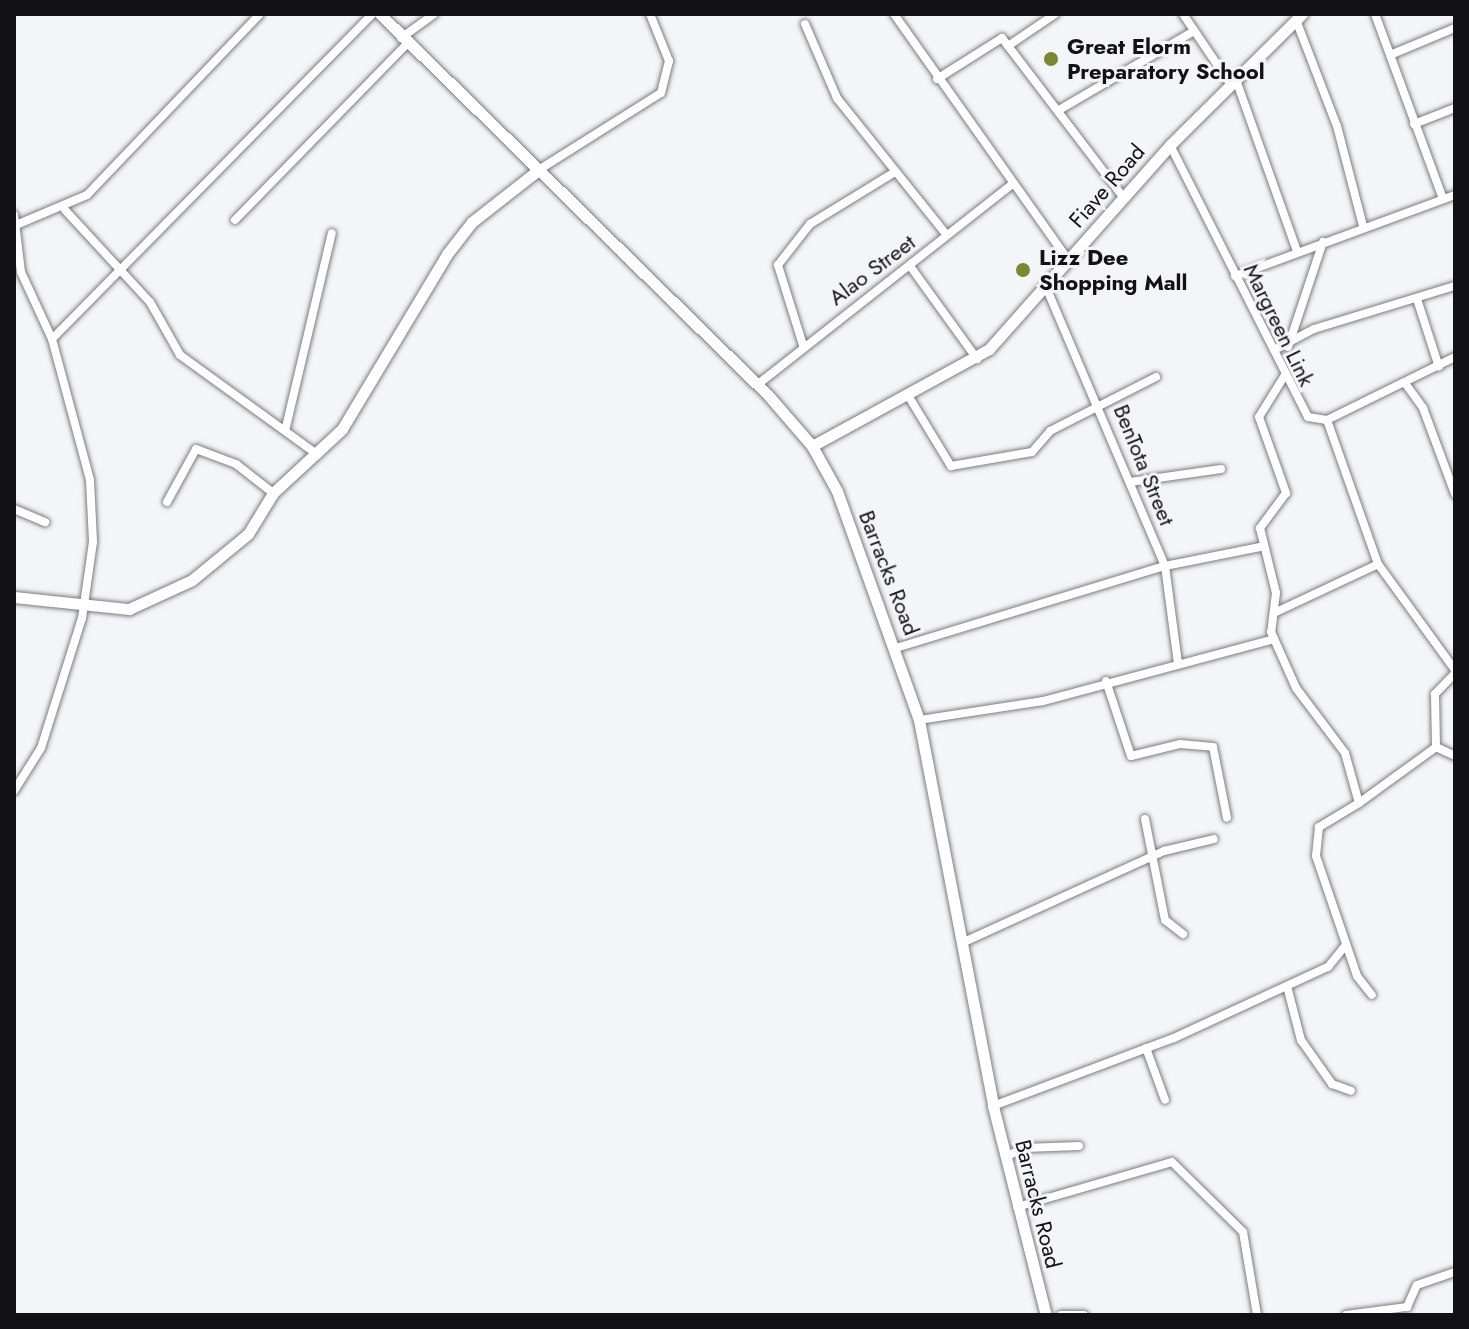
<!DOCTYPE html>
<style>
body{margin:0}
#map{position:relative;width:1469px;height:1329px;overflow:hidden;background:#f4f5f8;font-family:Jost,sans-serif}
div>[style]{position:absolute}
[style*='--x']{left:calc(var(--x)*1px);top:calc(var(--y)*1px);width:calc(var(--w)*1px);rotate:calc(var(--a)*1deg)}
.roads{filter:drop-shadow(0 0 2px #7b7c7f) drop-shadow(0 0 2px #7b7c7f)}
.street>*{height:8px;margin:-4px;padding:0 4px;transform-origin:4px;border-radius:4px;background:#fff}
.secondary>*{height:11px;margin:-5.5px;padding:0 5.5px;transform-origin:5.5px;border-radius:5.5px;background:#fff}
.dots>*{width:22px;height:22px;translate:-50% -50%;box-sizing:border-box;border:4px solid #f4f5f8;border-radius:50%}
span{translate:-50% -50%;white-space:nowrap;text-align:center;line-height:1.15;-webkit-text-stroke:6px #f4f5f8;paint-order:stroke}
.poi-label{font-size:22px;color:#121214;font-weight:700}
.left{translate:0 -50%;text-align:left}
.street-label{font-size:22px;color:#121214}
.frame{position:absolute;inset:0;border:16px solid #121214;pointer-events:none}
</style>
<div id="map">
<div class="roads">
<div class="street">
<div style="--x:894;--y:14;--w:301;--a:54.7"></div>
<div style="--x:1183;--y:14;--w:82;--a:55.9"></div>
<div style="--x:1375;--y:14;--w:194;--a:69.8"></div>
<div style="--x:1296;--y:20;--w:114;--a:68.9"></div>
<div style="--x:1337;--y:126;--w:103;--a:75.4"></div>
<div style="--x:805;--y:24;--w:81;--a:66.6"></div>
<div style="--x:837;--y:98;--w:174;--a:51.3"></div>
<div style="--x:401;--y:38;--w:41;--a:-36"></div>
<div style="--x:1008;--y:46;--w:57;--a:-34.2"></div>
<div style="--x:1390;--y:55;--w:70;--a:-22.6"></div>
<div style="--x:1235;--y:77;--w:185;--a:70.4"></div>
<div style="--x:937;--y:79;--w:77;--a:-32.2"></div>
<div style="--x:1002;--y:38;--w:200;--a:52.7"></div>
<div style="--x:1059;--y:110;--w:156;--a:-30.3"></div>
<div style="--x:1414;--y:124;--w:44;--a:-21.3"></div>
<div style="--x:1170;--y:145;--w:305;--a:63.1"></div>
<div style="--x:1308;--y:417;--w:19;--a:9"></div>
<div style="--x:1327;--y:420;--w:143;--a:-26.2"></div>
<div style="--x:537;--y:171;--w:146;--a:-32.2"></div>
<div style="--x:661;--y:93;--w:33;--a:-76"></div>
<div style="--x:669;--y:61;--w:51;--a:-112"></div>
<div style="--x:65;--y:210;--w:125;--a:47.3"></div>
<div style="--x:150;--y:302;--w:61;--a:60.5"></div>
<div style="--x:180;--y:355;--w:170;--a:35.9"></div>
<div style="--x:14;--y:215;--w:57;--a:83"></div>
<div style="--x:21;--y:272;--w:74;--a:65.2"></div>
<div style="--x:52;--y:339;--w:146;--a:74.9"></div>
<div style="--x:90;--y:480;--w:62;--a:87.2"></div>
<div style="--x:93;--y:542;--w:77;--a:98.2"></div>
<div style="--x:82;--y:618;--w:136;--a:107.5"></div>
<div style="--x:41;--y:748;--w:51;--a:122.1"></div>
<div style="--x:235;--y:220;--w:246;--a:-45.7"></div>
<div style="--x:16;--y:225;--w:77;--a:-22.9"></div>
<div style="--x:87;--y:195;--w:250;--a:-46.3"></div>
<div style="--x:910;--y:266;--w:115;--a:54.2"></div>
<div style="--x:1235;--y:276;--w:234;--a:-20.2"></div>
<div style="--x:1046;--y:287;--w:303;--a:66.9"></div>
<div style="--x:1165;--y:566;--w:99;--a:82.4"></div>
<div style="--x:1417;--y:299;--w:71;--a:72.1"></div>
<div style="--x:52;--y:339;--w:456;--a:-45.4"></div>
<div style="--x:803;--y:345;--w:84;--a:-107.4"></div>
<div style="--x:778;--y:265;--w:52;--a:-52"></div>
<div style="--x:810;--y:224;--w:100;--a:-31.5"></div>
<div style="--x:1288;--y:347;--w:111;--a:-71.6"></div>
<div style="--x:1274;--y:350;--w:45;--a:-27.7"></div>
<div style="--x:1314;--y:329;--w:147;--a:-17"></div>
<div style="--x:1285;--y:375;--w:49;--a:121.8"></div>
<div style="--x:1259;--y:417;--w:81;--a:70.4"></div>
<div style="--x:1286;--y:493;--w:44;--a:126.6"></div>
<div style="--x:1260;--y:528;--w:67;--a:76.2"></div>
<div style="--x:1276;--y:593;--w:39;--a:97"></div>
<div style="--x:1271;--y:632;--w:61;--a:65.9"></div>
<div style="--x:1296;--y:688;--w:81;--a:53"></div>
<div style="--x:1345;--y:753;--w:52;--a:74.4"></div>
<div style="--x:1359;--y:803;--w:95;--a:-36"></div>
<div style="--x:1436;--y:747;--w:53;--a:-91.1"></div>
<div style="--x:1435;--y:694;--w:29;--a:-46"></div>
<div style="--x:1405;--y:383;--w:31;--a:54"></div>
<div style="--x:1423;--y:408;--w:92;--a:69.6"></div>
<div style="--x:757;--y:385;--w:322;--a:-38.2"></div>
<div style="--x:909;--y:397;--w:81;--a:58.7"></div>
<div style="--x:951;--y:466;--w:82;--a:-9.8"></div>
<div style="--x:1032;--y:452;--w:28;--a:-49"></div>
<div style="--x:1050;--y:431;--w:119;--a:-27"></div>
<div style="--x:1327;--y:420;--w:153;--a:70.5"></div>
<div style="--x:1378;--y:564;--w:131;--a:54"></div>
<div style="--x:286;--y:427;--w:199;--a:-76.7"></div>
<div style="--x:1130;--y:482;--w:92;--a:-8.1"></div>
<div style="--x:167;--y:502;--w:60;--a:-61.3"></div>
<div style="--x:196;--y:449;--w:43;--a:20.6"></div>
<div style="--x:236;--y:464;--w:47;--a:38.1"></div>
<div style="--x:14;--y:509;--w:34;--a:23"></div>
<div style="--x:1274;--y:613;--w:115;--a:-25.2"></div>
<div style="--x:896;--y:648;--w:281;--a:-17"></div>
<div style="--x:1165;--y:566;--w:97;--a:-11.3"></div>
<div style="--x:1106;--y:681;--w:79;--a:71.6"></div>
<div style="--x:1131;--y:756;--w:50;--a:-13.8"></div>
<div style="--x:1180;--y:744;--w:33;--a:5"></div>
<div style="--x:1213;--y:747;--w:72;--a:78.8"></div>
<div style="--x:919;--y:720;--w:125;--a:-8.7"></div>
<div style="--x:1043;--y:701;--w:239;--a:-15"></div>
<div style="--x:1436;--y:747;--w:21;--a:25"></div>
<div style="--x:1359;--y:803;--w:47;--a:149"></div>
<div style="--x:1319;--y:827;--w:29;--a:96"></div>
<div style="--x:1316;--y:856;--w:127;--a:71.1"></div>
<div style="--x:1357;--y:976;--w:24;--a:52"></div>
<div style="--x:1145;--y:819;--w:103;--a:78.8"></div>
<div style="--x:1165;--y:920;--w:23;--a:38"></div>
<div style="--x:964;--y:942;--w:220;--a:-24.5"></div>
<div style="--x:1164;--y:851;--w:51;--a:-13.5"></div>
<div style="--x:1287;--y:986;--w:56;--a:75.5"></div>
<div style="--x:1301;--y:1040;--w:54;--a:54.8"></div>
<div style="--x:1332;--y:1084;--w:20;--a:20"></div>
<div style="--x:1146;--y:1048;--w:55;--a:69.9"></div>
<div style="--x:993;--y:1106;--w:193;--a:-20.6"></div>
<div style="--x:1174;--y:1038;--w:170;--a:-24.8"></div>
<div style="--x:1328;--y:967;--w:28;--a:-51"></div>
<div style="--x:1005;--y:1157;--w:21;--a:-25"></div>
<div style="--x:1024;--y:1148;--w:55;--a:-2.1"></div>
<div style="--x:1017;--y:1207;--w:161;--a:-16.2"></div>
<div style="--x:1172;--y:1162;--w:100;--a:44.6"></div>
<div style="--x:1243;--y:1232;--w:84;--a:80.4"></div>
<div style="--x:1061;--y:1315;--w:23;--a:0"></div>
<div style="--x:1346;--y:1315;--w:62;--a:-7.5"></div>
<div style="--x:1407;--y:1307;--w:24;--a:-66"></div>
<div style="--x:1417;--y:1285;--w:40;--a:-18.9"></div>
</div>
<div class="secondary">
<div style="--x:380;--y:14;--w:544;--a:44.48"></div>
<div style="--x:768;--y:395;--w:67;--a:49.2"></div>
<div style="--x:812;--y:446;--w:51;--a:60.9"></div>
<div style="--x:837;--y:491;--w:243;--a:70.3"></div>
<div style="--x:919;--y:720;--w:393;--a:79.1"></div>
<div style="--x:993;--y:1106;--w:216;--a:75.8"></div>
<div style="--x:812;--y:446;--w:202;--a:-28.7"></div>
<div style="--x:989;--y:349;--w:273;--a:-48.4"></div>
<div style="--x:1170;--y:145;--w:186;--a:-44.8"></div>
<div style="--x:14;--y:597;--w:116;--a:6"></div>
<div style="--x:129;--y:609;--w:69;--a:-24.7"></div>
<div style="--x:192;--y:580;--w:72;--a:-39.4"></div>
<div style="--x:248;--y:534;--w:48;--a:-58.6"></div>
<div style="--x:273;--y:493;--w:94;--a:-42.8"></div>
<div style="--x:342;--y:429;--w:204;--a:-59"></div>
<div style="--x:447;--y:254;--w:41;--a:-52"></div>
<div style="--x:472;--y:222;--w:83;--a:-38.1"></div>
</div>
</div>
<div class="dots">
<div style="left:1051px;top:59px;background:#7a8836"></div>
<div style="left:1023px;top:270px;background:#7a8836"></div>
</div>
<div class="poi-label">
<span class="left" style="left:1067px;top:59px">Great Elorm<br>Preparatory School</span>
<span class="left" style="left:1039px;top:270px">Lizz Dee<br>Shopping Mall</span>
</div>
<div class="street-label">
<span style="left:1107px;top:186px;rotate:-49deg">Fiave Road</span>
<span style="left:872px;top:270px;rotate:-37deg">Alao Street</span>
<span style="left:1279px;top:325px;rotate:64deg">Margreen Link</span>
<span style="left:1144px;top:465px;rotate:68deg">BenTota Street</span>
<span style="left:889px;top:573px;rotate:69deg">Barracks Road</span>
<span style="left:1038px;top:1204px;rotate:76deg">Barracks Road</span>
</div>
<div class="frame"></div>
</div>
